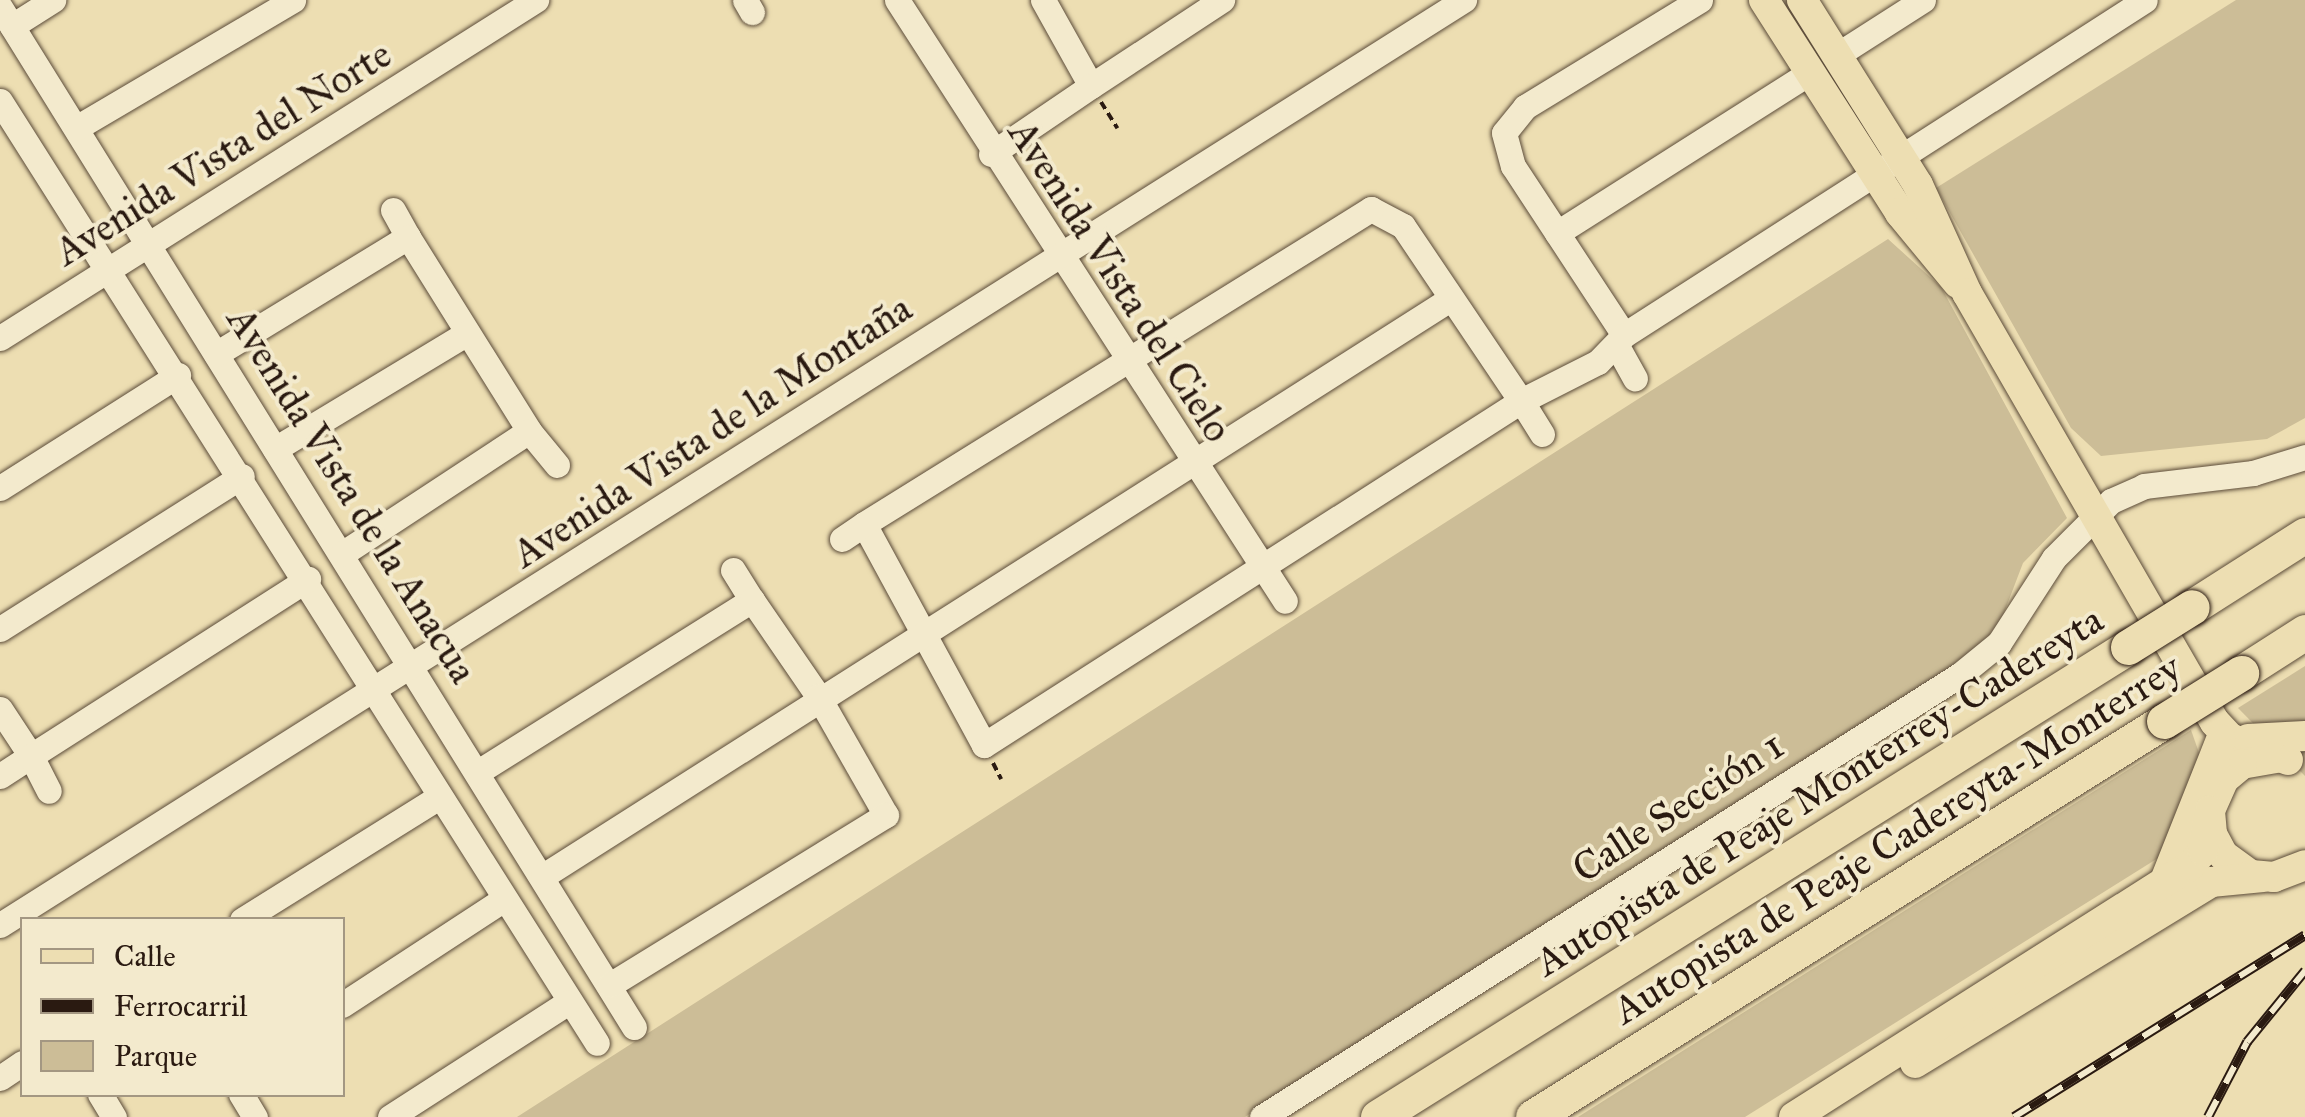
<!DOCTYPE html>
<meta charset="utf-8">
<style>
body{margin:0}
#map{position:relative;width:2305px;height:1117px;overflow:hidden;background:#eddeb2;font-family:"IM FELL Great Primer",serif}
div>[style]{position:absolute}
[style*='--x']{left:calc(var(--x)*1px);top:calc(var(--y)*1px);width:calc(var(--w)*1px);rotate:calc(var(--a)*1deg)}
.green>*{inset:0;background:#ccbd97}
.path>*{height:4px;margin-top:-2px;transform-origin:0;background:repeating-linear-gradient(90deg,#2a1a11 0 8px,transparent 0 13px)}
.roads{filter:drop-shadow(0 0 2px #5b4b39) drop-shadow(0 0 2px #5b4b39)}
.minor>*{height:25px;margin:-12.5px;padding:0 12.5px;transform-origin:12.5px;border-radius:12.5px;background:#f3eacd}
.major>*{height:30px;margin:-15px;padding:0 15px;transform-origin:15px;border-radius:15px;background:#eddeb2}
.highway>*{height:35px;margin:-17.5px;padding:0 17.5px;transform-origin:17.5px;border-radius:17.5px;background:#eddeb2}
.rail>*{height:10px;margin-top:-5px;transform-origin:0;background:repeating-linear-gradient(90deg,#f3eacd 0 19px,#2a1a11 0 38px);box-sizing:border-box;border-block:2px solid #2a1a11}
.bridges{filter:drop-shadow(0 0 2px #2a1a11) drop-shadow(0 0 2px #2a1a11)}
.highway-bridge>*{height:35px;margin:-17.5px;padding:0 17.5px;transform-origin:17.5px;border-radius:17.5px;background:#eddeb2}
span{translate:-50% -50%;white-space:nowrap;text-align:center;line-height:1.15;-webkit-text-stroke:8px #f3eacd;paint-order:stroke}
.street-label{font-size:40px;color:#2a1a11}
.legend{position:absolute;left:20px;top:917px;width:325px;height:180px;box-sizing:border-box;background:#f3eacd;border:2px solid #a39782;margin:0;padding:12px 18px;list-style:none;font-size:30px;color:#2a1a11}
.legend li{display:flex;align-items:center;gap:20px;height:50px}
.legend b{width:50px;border:2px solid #a39782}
</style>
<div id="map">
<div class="green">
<div style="clip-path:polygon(2236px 0,2305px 0,2305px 418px,2267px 439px,2101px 456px,2071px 428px,1936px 188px)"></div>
<div style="clip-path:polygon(1888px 239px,1941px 287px,2067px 518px,2023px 563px,2002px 618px,1973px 656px,1245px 1117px,517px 1117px)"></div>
<div style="clip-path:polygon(2305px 666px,2305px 776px,2238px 708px)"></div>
<div style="clip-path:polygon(2191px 730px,2222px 818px,1745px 1117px,1578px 1117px)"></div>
</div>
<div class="path">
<div style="--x:1101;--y:102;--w:31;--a:58"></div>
<div style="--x:993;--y:763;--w:18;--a:63"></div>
</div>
<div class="roads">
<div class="minor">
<div style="--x:745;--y:0;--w:14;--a:60"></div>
<div style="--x:897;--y:0;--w:715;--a:57.15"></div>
<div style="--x:1043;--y:0;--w:98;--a:60.8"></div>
<div style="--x:1091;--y:86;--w:157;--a:-33.3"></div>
<div style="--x:1700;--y:0;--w:205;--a:148.6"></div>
<div style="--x:1525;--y:107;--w:33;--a:129"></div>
<div style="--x:1504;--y:133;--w:34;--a:75"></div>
<div style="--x:1513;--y:166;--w:202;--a:56.7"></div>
<div style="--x:1624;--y:335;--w:619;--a:-32.74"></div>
<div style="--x:0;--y:7;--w:1201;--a:58.14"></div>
<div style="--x:12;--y:26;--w:49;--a:-32.4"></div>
<div style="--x:1837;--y:55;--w:102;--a:-32.6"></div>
<div style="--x:0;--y:101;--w:1115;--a:57.64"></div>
<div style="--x:76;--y:128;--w:252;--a:-30.5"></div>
<div style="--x:991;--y:154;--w:121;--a:-34.2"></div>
<div style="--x:1371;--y:209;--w:36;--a:28"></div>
<div style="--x:1403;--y:226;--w:211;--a:56"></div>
<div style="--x:1521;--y:401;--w:638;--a:147.36"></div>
<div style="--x:984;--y:745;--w:251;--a:-118.5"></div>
<div style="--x:864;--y:524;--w:597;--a:-31.85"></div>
<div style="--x:393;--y:210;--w:31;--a:61"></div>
<div style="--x:1557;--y:233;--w:299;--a:-32.4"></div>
<div style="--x:0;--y:338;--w:634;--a:-32.24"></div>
<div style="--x:1617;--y:346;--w:37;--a:61"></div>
<div style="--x:216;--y:354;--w:225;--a:-31.4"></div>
<div style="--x:408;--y:237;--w:229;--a:58"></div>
<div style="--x:529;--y:431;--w:224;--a:146.7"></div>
<div style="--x:529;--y:431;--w:44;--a:50.5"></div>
<div style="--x:1542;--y:434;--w:39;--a:-122"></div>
<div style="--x:1521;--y:401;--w:86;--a:-26.9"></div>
<div style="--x:1598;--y:362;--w:37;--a:-46"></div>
<div style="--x:275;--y:449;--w:224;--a:-31.1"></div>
<div style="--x:0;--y:488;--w:211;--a:-32.4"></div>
<div style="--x:842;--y:539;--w:27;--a:-34"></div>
<div style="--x:733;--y:570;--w:36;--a:58"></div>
<div style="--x:0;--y:629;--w:286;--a:-32.3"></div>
<div style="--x:0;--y:709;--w:56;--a:56.6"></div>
<div style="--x:31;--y:756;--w:329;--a:-32.6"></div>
<div style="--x:481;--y:770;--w:320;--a:-32.1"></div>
<div style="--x:752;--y:600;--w:116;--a:55.5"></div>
<div style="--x:818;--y:696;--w:137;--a:60.3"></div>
<div style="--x:886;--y:815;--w:324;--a:148.4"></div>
<div style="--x:0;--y:776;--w:37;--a:-33"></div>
<div style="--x:31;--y:756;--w:39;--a:63"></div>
<div style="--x:543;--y:876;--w:1075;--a:-32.46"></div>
<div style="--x:242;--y:920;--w:232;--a:-32"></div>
<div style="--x:0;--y:925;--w:1732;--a:-32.29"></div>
<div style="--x:342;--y:1005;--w:190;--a:-33.2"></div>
<div style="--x:0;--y:1078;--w:27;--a:-34"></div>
<div style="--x:100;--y:1094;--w:27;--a:59"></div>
<div style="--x:241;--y:1094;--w:27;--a:59"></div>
<div style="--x:390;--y:1117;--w:211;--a:-32.8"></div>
<div style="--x:1262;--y:1117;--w:828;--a:-32.36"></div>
<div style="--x:1961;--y:674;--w:49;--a:-39.2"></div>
<div style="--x:1999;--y:643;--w:101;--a:-57.1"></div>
<div style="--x:2054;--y:558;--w:81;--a:-45"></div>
<div style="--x:2111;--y:501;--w:36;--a:-24"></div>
<div style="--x:2144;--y:486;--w:110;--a:-6.8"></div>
<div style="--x:2253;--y:473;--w:54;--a:-17.1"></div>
</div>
<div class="major">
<div style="--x:1764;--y:0;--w:253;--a:57.4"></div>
<div style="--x:1900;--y:213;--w:91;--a:50.4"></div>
<div style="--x:1802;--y:0;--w:218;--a:57.9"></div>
<div style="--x:1918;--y:185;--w:119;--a:65.6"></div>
<div style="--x:1967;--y:293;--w:496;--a:60"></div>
<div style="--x:2215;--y:722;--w:22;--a:47"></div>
<div style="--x:2230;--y:738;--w:62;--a:20.8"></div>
<div style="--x:2248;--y:739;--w:57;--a:-3"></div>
<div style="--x:2276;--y:758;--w:35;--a:170"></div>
<div style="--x:2242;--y:764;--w:23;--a:140"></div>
<div style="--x:2224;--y:779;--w:35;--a:114"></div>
<div style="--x:2210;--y:811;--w:23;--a:85"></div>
<div style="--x:2212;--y:834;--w:24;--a:62"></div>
<div style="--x:2223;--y:855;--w:34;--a:36"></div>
<div style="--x:2251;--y:875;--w:23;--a:5"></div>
<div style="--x:2274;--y:877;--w:33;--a:-21"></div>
<div style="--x:2164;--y:883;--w:154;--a:-68.3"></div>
<div style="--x:1915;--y:1063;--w:347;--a:-31.4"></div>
<div style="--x:2211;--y:882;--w:52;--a:-5.5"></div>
<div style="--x:1794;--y:1117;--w:470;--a:-32.4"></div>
<div style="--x:2191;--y:865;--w:18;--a:-49"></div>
<div style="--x:2203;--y:851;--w:41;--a:-80.1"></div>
</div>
<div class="highway">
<div style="--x:2192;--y:607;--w:134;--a:-32.5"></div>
<div style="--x:2241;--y:673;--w:76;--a:-32.6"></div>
<div style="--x:1378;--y:1117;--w:885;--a:-32.07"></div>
<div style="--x:1533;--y:1117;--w:745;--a:-32.11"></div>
</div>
</div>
<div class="rail">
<div style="--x:2014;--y:1117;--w:343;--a:-32"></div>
<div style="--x:2208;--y:1117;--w:85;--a:-62.5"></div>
<div style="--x:2247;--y:1042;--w:92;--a:-50.8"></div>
</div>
<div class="bridges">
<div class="highway-bridge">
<div style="--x:2128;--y:647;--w:75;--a:-32"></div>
<div style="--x:2164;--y:721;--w:91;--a:-31.9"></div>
</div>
</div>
<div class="street-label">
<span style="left:223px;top:153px;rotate:-32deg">Avenida Vista del Norte</span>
<span style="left:1120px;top:281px;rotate:57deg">Avenida Vista del Cielo</span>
<span style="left:712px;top:431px;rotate:-33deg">Avenida Vista de la Montaña</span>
<span style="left:352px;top:495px;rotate:58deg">Avenida Vista de la Anacua</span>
<span style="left:1819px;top:791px;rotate:-32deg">Autopista de Peaje Monterrey-Cadereyta</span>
<span style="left:1678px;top:807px;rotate:-33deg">Calle Sección 1</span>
<span style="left:1897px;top:839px;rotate:-32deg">Autopista de Peaje Cadereyta-Monterrey</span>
</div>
<ul class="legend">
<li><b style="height:12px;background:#eddeb2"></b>Calle</li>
<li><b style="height:12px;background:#2a1a11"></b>Ferrocarril</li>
<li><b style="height:28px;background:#ccbd97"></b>Parque</li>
</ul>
</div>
